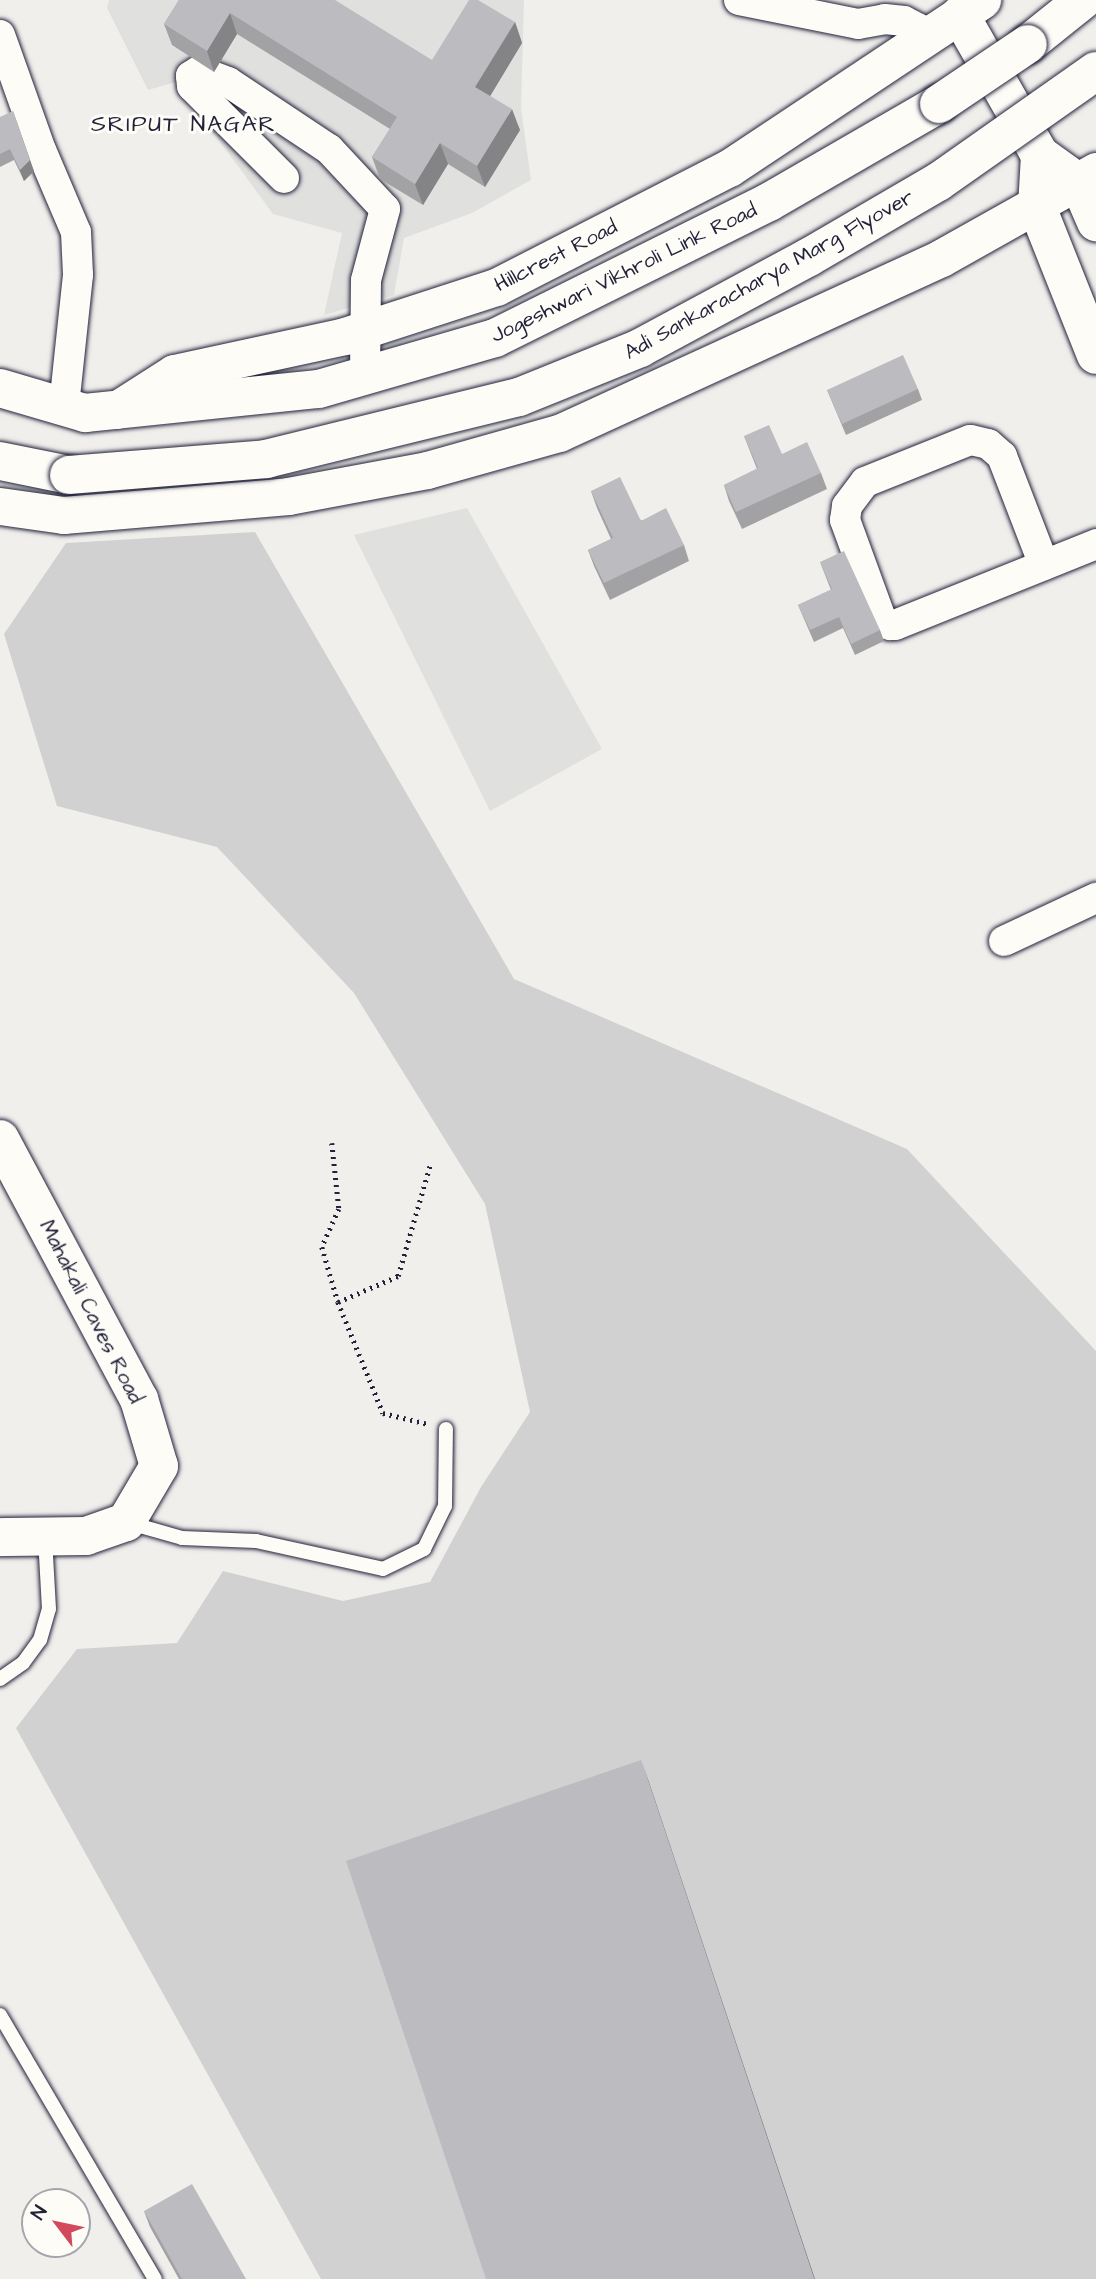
<!DOCTYPE html>
<style>
body{margin:0}
#map{position:relative;width:1096px;height:2279px;overflow:hidden;background:#f0efec;font-family:"Architects Daughter",sans-serif}
div>[style]{position:absolute}
[style*='--x']{left:calc(var(--x)*1px);top:calc(var(--y)*1px);width:calc(var(--w)*1px);rotate:calc(var(--a)*1deg)}
.built>*{inset:0;background:#e0e0df}
.green>*{inset:0;background:#d2d1d1}
.path>*{height:4.5px;margin-top:-2.25px;transform-origin:0;background:repeating-linear-gradient(90deg,#22223b 0 2px,transparent 0 7px)}
.roads{filter:drop-shadow(0 0 2px #22223b) drop-shadow(0 0 2px #22223b)}
.service>*{height:14px;margin:-7px;padding:0 7px;transform-origin:7px;border-radius:7px;background:#fdfcf7}
.minor>*{height:30px;margin:-15px;padding:0 15px;transform-origin:15px;border-radius:15px;background:#fdfcf7}
.tertiary>*{height:37px;margin:-18.5px;padding:0 18.5px;transform-origin:18.5px;border-radius:18.5px;background:#fdfcf7}
.secondary>*{height:38px;margin:-19px;padding:0 19px;transform-origin:19px;border-radius:19px;background:#fdfcf7}
.primary>*{height:38px;margin:-19px;padding:0 19px;transform-origin:19px;border-radius:19px;background:#fdfcf7}
.bridges{filter:drop-shadow(0 0 2px #22223b) drop-shadow(0 0 2px #22223b)}
.primary-bridge>*{height:38px;margin:-19px;padding:0 19px;transform-origin:19px;border-radius:19px;background:#fdfcf7}
.wall>*{inset:0;background:#a2a2a5}
.shaded-wall>*{inset:0;background:#848486}
.building>*{inset:0;background:#bcbcc0}
span{translate:-50% -50%;white-space:nowrap;text-align:center;line-height:1.15;-webkit-text-stroke:6px #fdfcf7;paint-order:stroke}
.street-label{font-size:21px;color:#22223b}
.neighbourhood-label{font-size:23px;color:#22223b;letter-spacing:2px}
.north{position:absolute;left:21px;top:2188px;width:70px;height:70px;box-sizing:border-box;background:#fdfcf7;border:2px solid #a5a5ac;border-radius:50%;rotate:302deg;font-size:19px;font-weight:700;line-height:28px;text-align:center;color:#22223b}
.north::after{content:'';display:block;margin:auto;width:24px;height:32px;background:#d1495b;clip-path:polygon(50% 0,100% 100%,50% 72%,0 100%)}
</style>
<div id="map">
<div class="built">
<div style="clip-path:polygon(109px 0,524px 0,521px 108px,531px 180px,472px 213px,404px 238px,394px 295px,324px 315px,342px 233px,273px 214px,176px 82px,148px 90px,107px 8px)"></div>
<div style="clip-path:polygon(467px 508px,602px 749px,490px 811px,354px 535px)"></div>
</div>
<div class="green">
<div style="clip-path:polygon(255px 532px,514px 979px,907px 1149px,1096px 1351px,1096px 2279px,321px 2279px,16px 1728px,77px 1649px,177px 1643px,223px 1571px,343px 1601px,430px 1582px,481px 1487px,530px 1412px,485px 1204px,354px 993px,217px 847px,57px 806px,4px 634px,66px 543px)"></div>
</div>
<div class="path">
<div style="--x:332;--y:1143;--w:66;--a:83.9"></div>
<div style="--x:339;--y:1209;--w:42;--a:114.1"></div>
<div style="--x:322;--y:1247;--w:57;--a:73.8"></div>
<div style="--x:338;--y:1302;--w:120;--a:67.9"></div>
<div style="--x:383;--y:1413;--w:46;--a:13.7"></div>
<div style="--x:338;--y:1302;--w:65;--a:-23.4"></div>
<div style="--x:398;--y:1276;--w:116;--a:-73.9"></div>
</div>
<div class="roads">
<div class="service">
<div style="--x:126;--y:1522;--w:58;--a:15.9"></div>
<div style="--x:182;--y:1538;--w:74;--a:2.3"></div>
<div style="--x:256;--y:1541;--w:130;--a:12.4"></div>
<div style="--x:383;--y:1569;--w:46;--a:-26"></div>
<div style="--x:424;--y:1549;--w:48;--a:-64"></div>
<div style="--x:445;--y:1506;--w:77;--a:-89.3"></div>
<div style="--x:0;--y:1679;--w:28;--a:-35"></div>
<div style="--x:23;--y:1663;--w:29;--a:-54"></div>
<div style="--x:40;--y:1640;--w:32;--a:-74"></div>
<div style="--x:49;--y:1609;--w:71;--a:-93.2"></div>
<div style="--x:0;--y:2015;--w:306;--a:59.6"></div>
</div>
<div class="minor">
<div style="--x:739;--y:0;--w:121;--a:11.4"></div>
<div style="--x:858;--y:24;--w:27;--a:-10"></div>
<div style="--x:885;--y:19;--w:19;--a:6"></div>
<div style="--x:904;--y:21;--w:31;--a:27"></div>
<div style="--x:0;--y:35;--w:122;--a:70.4"></div>
<div style="--x:41;--y:150;--w:89;--a:66.9"></div>
<div style="--x:76;--y:232;--w:43;--a:87.3"></div>
<div style="--x:78;--y:275;--w:133;--a:96.1"></div>
<div style="--x:284;--y:178;--w:130;--a:-135"></div>
<div style="--x:192;--y:86;--w:10;--a:-96"></div>
<div style="--x:191;--y:76;--w:9;--a:-32"></div>
<div style="--x:199;--y:71;--w:31;--a:21"></div>
<div style="--x:228;--y:82;--w:121;--a:33.6"></div>
<div style="--x:329;--y:149;--w:82;--a:47"></div>
<div style="--x:385;--y:209;--w:73;--a:105"></div>
<div style="--x:366;--y:280;--w:96;--a:90.6"></div>
<div style="--x:1044;--y:565;--w:117;--a:-111.1"></div>
<div style="--x:1002;--y:456;--w:18;--a:-139"></div>
<div style="--x:988;--y:444;--w:18;--a:-167"></div>
<div style="--x:970;--y:440;--w:113;--a:158.2"></div>
<div style="--x:865;--y:482;--w:30;--a:127"></div>
<div style="--x:847;--y:506;--w:14;--a:98"></div>
<div style="--x:845;--y:520;--w:108;--a:69.9"></div>
<div style="--x:882;--y:621;--w:9;--a:27"></div>
<div style="--x:890;--y:625;--w:5;--a:0"></div>
<div style="--x:895;--y:625;--w:217;--a:-21.9"></div>
<div style="--x:1004;--y:941;--w:102;--a:-25.1"></div>
</div>
<div class="tertiary">
<div style="--x:116;--y:410;--w:69;--a:-32.5"></div>
<div style="--x:174;--y:373;--w:175;--a:-12.2"></div>
<div style="--x:345;--y:336;--w:159;--a:-18"></div>
<div style="--x:496;--y:287;--w:262;--a:-27.1"></div>
<div style="--x:729;--y:168;--w:304;--a:-33.6"></div>
<div style="--x:0;--y:506;--w:64;--a:8.1"></div>
<div style="--x:63;--y:515;--w:226;--a:-4.8"></div>
<div style="--x:288;--y:496;--w:141;--a:-10.6"></div>
<div style="--x:427;--y:470;--w:137;--a:-15.7"></div>
<div style="--x:559;--y:433;--w:420;--a:-24.6"></div>
<div style="--x:941;--y:258;--w:178;--a:-29.3"></div>
</div>
<div class="secondary">
<div style="--x:960;--y:15;--w:161;--a:60.3"></div>
<div style="--x:1040;--y:155;--w:48;--a:35.7"></div>
<div style="--x:1079;--y:183;--w:43;--a:66.4"></div>
<div style="--x:1040;--y:155;--w:52;--a:93.3"></div>
<div style="--x:1037;--y:207;--w:159;--a:68.3"></div>
<div style="--x:0;--y:1139;--w:295;--a:61.9"></div>
<div style="--x:139;--y:1399;--w:70;--a:73.4"></div>
<div style="--x:159;--y:1466;--w:65;--a:120.5"></div>
<div style="--x:126;--y:1522;--w:42;--a:160.7"></div>
<div style="--x:86;--y:1536;--w:86;--a:179.3"></div>
</div>
<div class="primary">
<div style="--x:1028;--y:44;--w:70;--a:-38.7"></div>
<div style="--x:0;--y:388;--w:89;--a:16.4"></div>
<div style="--x:85;--y:413;--w:235;--a:-5.9"></div>
<div style="--x:319;--y:389;--w:183;--a:-16.2"></div>
<div style="--x:495;--y:338;--w:306;--a:-26.4"></div>
<div style="--x:769;--y:202;--w:196;--a:-30"></div>
<div style="--x:0;--y:461;--w:70;--a:11.5"></div>
</div>
</div>
<div class="bridges">
<div class="primary-bridge">
<div style="--x:939;--y:104;--w:107;--a:-34"></div>
<div style="--x:69;--y:475;--w:198;--a:-4.6"></div>
<div style="--x:266;--y:459;--w:260;--a:-13.8"></div>
<div style="--x:519;--y:397;--w:131;--a:-22"></div>
<div style="--x:640;--y:348;--w:192;--a:-28.3"></div>
<div style="--x:809;--y:257;--w:149;--a:-30.2"></div>
<div style="--x:938;--y:182;--w:193;--a:-35.1"></div>
</div>
</div>
<div class="wall">
<div style="clip-path:polygon(179px 0,432px 60px,515px 22px,522px 43px,490px 96px,520px 130px,485px 187px,448px 164px,423px 205px,380px 179px,372px 157px,390px 129px,237px 34px,214px 72px,172px 45px,164px 24px)"></div>
<div style="clip-path:polygon(0 117px,34px 171px,24px 181px,14px 160px,0 167px)"></div>
<div style="clip-path:polygon(918px 389px,922px 400px,846px 435px,827px 390px)"></div>
<div style="clip-path:polygon(744px 436px,821px 473px,827px 489px,742px 529px,729px 501px,724px 485px,757px 469px)"></div>
<div style="clip-path:polygon(591px 491px,684px 545px,689px 561px,610px 600px,594px 566px,588px 550px,611px 539px,597px 508px)"></div>
<div style="clip-path:polygon(820px 562px,880px 630px,884px 641px,855px 655px,843px 628px,814px 642px,798px 605px,831px 590px)"></div>
<div style="clip-path:polygon(144px 2211px,246px 2279px,179px 2279px,150px 2227px)"></div>
</div>
<div class="shaded-wall">
<div style="clip-path:polygon(230px 13px,237px 34px,214px 72px,207px 51px)"></div>
<div style="clip-path:polygon(515px 22px,522px 43px,483px 108px,475px 87px)"></div>
<div style="clip-path:polygon(512px 109px,520px 130px,485px 187px,477px 166px)"></div>
<div style="clip-path:polygon(13px 111px,34px 171px,24px 181px,20px 170px)"></div>
<div style="clip-path:polygon(440px 143px,448px 164px,423px 205px,415px 184px)"></div>
<div style="clip-path:polygon(641px 1760px,649px 1782px,815px 2279px,814px 2279px)"></div>
</div>
<div class="building">
<div style="clip-path:polygon(179px 0,335px 0,432px 60px,469px 0,478px 0,515px 22px,475px 87px,512px 109px,477px 166px,440px 143px,415px 184px,372px 157px,397px 117px,230px 13px,207px 51px,164px 24px)"></div>
<div style="clip-path:polygon(13px 111px,30px 160px,20px 170px,10px 149px,0 154px,0 117px)"></div>
<div style="clip-path:polygon(903px 355px,918px 389px,842px 424px,827px 390px)"></div>
<div style="clip-path:polygon(769px 425px,782px 454px,807px 442px,821px 473px,736px 512px,724px 485px,758px 468px,744px 436px)"></div>
<div style="clip-path:polygon(620px 477px,641px 521px,666px 508px,684px 545px,604px 583px,588px 550px,613px 538px,591px 491px)"></div>
<div style="clip-path:polygon(844px 551px,880px 630px,851px 644px,839px 617px,810px 630px,798px 605px,832px 589px,820px 562px)"></div>
<div style="clip-path:polygon(641px 1760px,814px 2279px,486px 2279px,346px 1861px)"></div>
<div style="clip-path:polygon(192px 2184px,246px 2279px,182px 2279px,144px 2211px)"></div>
</div>
<div class="street-label">
<span style="left:556px;top:256px;rotate:-27deg">Hillcrest Road</span>
<span style="left:624px;top:273px;rotate:-26deg">Jogeshwari Vikhroli Link Road</span>
<span style="left:769px;top:275px;rotate:-29deg">Adi Sankaracharya Marg Flyover</span>
<span style="left:91px;top:1312px;rotate:63deg">Mahakali Caves Road</span>
</div>
<div class="neighbourhood-label">
<span style="left:184px;top:124px">SRIPUT NAGAR</span>
</div>
<div class="north">N</div>
</div>
